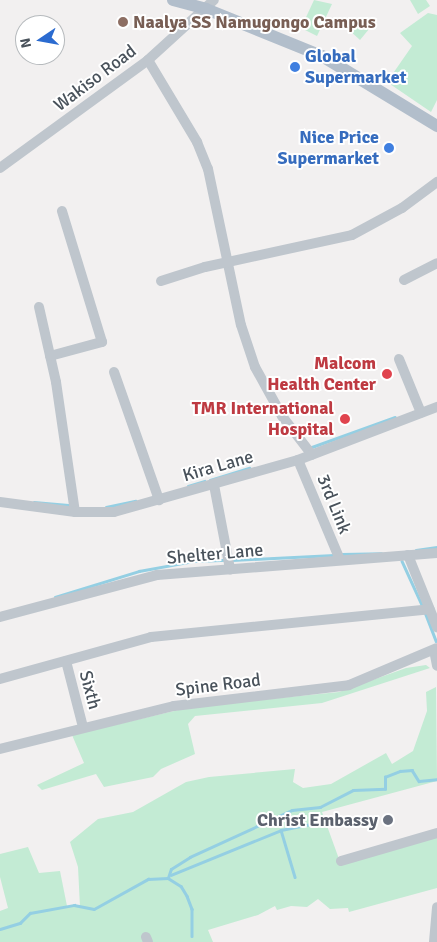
<!DOCTYPE html>
<style>
body{margin:0}
#map{position:relative;width:437px;height:942px;overflow:hidden;background:#f2f0f0;font-family:Signika,sans-serif}
div>[style]{position:absolute}
[style*='--x']{left:calc(var(--x)*1px);top:calc(var(--y)*1px);width:calc(var(--w)*1px);rotate:calc(var(--a)*1deg)}
.green>*{inset:0;background:#c3ebd4}
.stream>*{height:2.5px;margin:-1.25px;padding:0 1.25px;transform-origin:1.25px;border-radius:1.25px;background:#94cfe3}
.minor>*{height:10px;margin:-5px;padding:0 5px;transform-origin:5px;border-radius:5px;background:#bfc6cd}
.major>*{height:12px;margin:-6px;padding:0 6px;transform-origin:6px;border-radius:6px;background:#b2becb}
.dots>*{width:14px;height:14px;translate:-50% -50%;box-sizing:border-box;border:2px solid #fff;border-radius:50%}
span{translate:-50% -50%;white-space:nowrap;text-align:center;line-height:1.15;-webkit-text-stroke:4px #fff;paint-order:stroke}
.education-label{font-size:18px;color:#785e54;font-weight:700}
.left{translate:0 -50%;text-align:left}
.shop-label{font-size:18px;color:#366cbe;font-weight:700}
.right{translate:-100% -50%;text-align:right}
.street-label{font-size:18px;color:#49525b}
.health-label{font-size:18px;color:#be3a42;font-weight:700}
.worship-label{font-size:18px;color:#5b616d;font-weight:700}
.north{position:absolute;left:15px;top:15px;width:50px;height:50px;box-sizing:border-box;background:#fff;border:1px solid #b6babd;border-radius:50%;rotate:258deg;font-size:14px;font-weight:700;line-height:20px;text-align:center;color:#49525b}
.north::after{content:'';display:block;margin:auto;width:18px;height:22px;background:#2b6bd0;clip-path:polygon(50% 0,100% 100%,50% 72%,0 100%)}
</style>
<div id="map">
<div class="green">
<div style="clip-path:polygon(314px 0,332px 4px,317px 36px,301px 28px)"></div>
<div style="clip-path:polygon(410px 0,426px 0,430px 6px,418px 14px)"></div>
<div style="clip-path:polygon(428px 13px,437px 15px,437px 100px,431px 112px,387px 82px,412px 46px,400px 33px)"></div>
<div style="clip-path:polygon(365px 17px,374px 23px,360px 40px,349px 30px)"></div>
<div style="clip-path:polygon(426px 665px,430px 668px,322px 703px,195px 716px,188px 724px,195px 754px,161px 769px,153px 777px,104px 787px,96px 774px,42px 790px,37px 785px,84px 763px,72px 735px,191px 707px,339px 692px,406px 668px)"></div>
<div style="clip-path:polygon(436px 687px,437px 781px,322px 812px,339px 859px,437px 835px,437px 888px,349px 912px,348px 908px,330px 909px,318px 899px,307px 907px,291px 906px,277px 910px,275px 906px,258px 915px,208px 930px,213px 942px,0 942px,0 911px,8px 908px,0 877px,0 854px,28px 847px,39px 873px,60px 871px,67px 906px,80px 907px,78px 867px,70px 842px,98px 819px,133px 812px,186px 782px,209px 777px,295px 769px,293px 782px,303px 788px,331px 784px,386px 753px,392px 764px,413px 751px,427px 711px,426px 692px)"></div>
</div>
<div class="stream">
<div style="--x:309;--y:448;--w:91;--a:-19.8"></div>
<div style="--x:210;--y:480;--w:41;--a:-17.1"></div>
<div style="--x:188;--y:486;--w:17;--a:-17"></div>
<div style="--x:34;--y:502;--w:37;--a:5"></div>
<div style="--x:106;--y:507;--w:30;--a:-12"></div>
<div style="--x:416;--y:550;--w:21;--a:-8"></div>
<div style="--x:342;--y:554;--w:39;--a:-1"></div>
<div style="--x:232;--y:560;--w:102;--a:-2.8"></div>
<div style="--x:402;--y:561;--w:51;--a:65.5"></div>
<div style="--x:55;--y:597;--w:88;--a:-17.2"></div>
<div style="--x:139;--y:571;--w:56;--a:-10.3"></div>
<div style="--x:194;--y:561;--w:33;--a:-2"></div>
<div style="--x:425;--y:612;--w:31;--a:69"></div>
<div style="--x:281;--y:830;--w:49;--a:73.4"></div>
<div style="--x:171;--y:875;--w:119;--a:-22.2"></div>
<div style="--x:281;--y:830;--w:46;--a:-11.3"></div>
<div style="--x:168;--y:878;--w:15;--a:32"></div>
<div style="--x:181;--y:886;--w:12;--a:59"></div>
<div style="--x:187;--y:896;--w:14;--a:69"></div>
<div style="--x:192;--y:909;--w:27;--a:90"></div>
<div style="--x:0;--y:929;--w:21;--a:-17"></div>
<div style="--x:20;--y:923;--w:14;--a:-45"></div>
<div style="--x:30;--y:913;--w:45;--a:-10.3"></div>
<div style="--x:74;--y:905;--w:20;--a:11"></div>
<div style="--x:94;--y:909;--w:62;--a:-29.1"></div>
<div style="--x:148;--y:879;--w:20;--a:-3"></div>
<div style="--x:168;--y:878;--w:9;--a:-72"></div>
<div style="--x:171;--y:869;--w:22;--a:-32"></div>
<div style="--x:190;--y:857;--w:112;--a:-24.7"></div>
<div style="--x:292;--y:810;--w:28;--a:-6"></div>
<div style="--x:320;--y:807;--w:37;--a:-27"></div>
<div style="--x:353;--y:790;--w:32;--a:-2"></div>
<div style="--x:385;--y:789;--w:12;--a:-90"></div>
<div style="--x:385;--y:777;--w:16;--a:-22"></div>
<div style="--x:400;--y:771;--w:12;--a:-5"></div>
<div style="--x:412;--y:770;--w:13;--a:58"></div>
<div style="--x:419;--y:781;--w:18;--a:-6"></div>
</div>
<div class="minor">
<div style="--x:148;--y:60;--w:96;--a:59.1"></div>
<div style="--x:197;--y:142;--w:29;--a:68"></div>
<div style="--x:208;--y:169;--w:159;--a:78.1"></div>
<div style="--x:241;--y:325;--w:44;--a:71.6"></div>
<div style="--x:255;--y:367;--w:56;--a:61.1"></div>
<div style="--x:282;--y:416;--w:49;--a:52.4"></div>
<div style="--x:0;--y:168;--w:183;--a:-36.1"></div>
<div style="--x:148;--y:60;--w:89;--a:-42.3"></div>
<div style="--x:404;--y:280;--w:37;--a:-27"></div>
<div style="--x:161;--y:281;--w:46;--a:-17.7"></div>
<div style="--x:205;--y:267;--w:150;--a:-12.3"></div>
<div style="--x:352;--y:235;--w:57;--a:-28.4"></div>
<div style="--x:402;--y:208;--w:44;--a:-36.6"></div>
<div style="--x:39;--y:307;--w:77;--a:77.2"></div>
<div style="--x:56;--y:382;--w:131;--a:81.7"></div>
<div style="--x:50;--y:356;--w:54;--a:-15.1"></div>
<div style="--x:102;--y:342;--w:137;--a:-107"></div>
<div style="--x:399;--y:359;--w:58;--a:67.8"></div>
<div style="--x:114;--y:372;--w:136;--a:70.6"></div>
<div style="--x:298;--y:460;--w:108;--a:67.2"></div>
<div style="--x:214;--y:485;--w:86;--a:79.2"></div>
<div style="--x:0;--y:502;--w:76;--a:7.6"></div>
<div style="--x:75;--y:512;--w:39;--a:0"></div>
<div style="--x:114;--y:512;--w:191;--a:-15.8"></div>
<div style="--x:298;--y:460;--w:149;--a:-20.9"></div>
<div style="--x:408;--y:555;--w:78;--a:68.1"></div>
<div style="--x:0;--y:617;--w:163;--a:-15"></div>
<div style="--x:157;--y:575;--w:281;--a:-4.5"></div>
<div style="--x:434;--y:650;--w:16;--a:79"></div>
<div style="--x:66;--y:661;--w:68;--a:75.6"></div>
<div style="--x:0;--y:679;--w:157;--a:-15.5"></div>
<div style="--x:151;--y:637;--w:280;--a:-5.7"></div>
<div style="--x:0;--y:749;--w:179;--a:-13.9"></div>
<div style="--x:174;--y:706;--w:176;--a:-6.8"></div>
<div style="--x:349;--y:685;--w:95;--a:-22.8"></div>
<div style="--x:341;--y:861;--w:100;--a:-16.3"></div>
<div style="--x:146;--y:937;--w:5;--a:68"></div>
<div style="--x:434;--y:942;--w:35;--a:-85"></div>
</div>
<div class="major">
<div style="--x:173;--y:0;--w:34;--a:15"></div>
<div style="--x:206;--y:9;--w:125;--a:22.1"></div>
<div style="--x:322;--y:56;--w:135;--a:31.3"></div>
</div>
<div class="dots">
<div style="left:123px;top:22px;background:#8d6e63"></div>
<div style="left:295px;top:67px;background:#3f7fe0"></div>
<div style="left:389px;top:148px;background:#3f7fe0"></div>
<div style="left:387px;top:374px;background:#e0444e"></div>
<div style="left:345px;top:419px;background:#e0444e"></div>
<div style="left:388px;top:820px;background:#6b7280"></div>
</div>
<div class="education-label">
<span class="left" style="left:133px;top:22px">Naalya SS Namugongo Campus</span>
</div>
<div class="shop-label">
<span class="left" style="left:305px;top:67px">Global<br>Supermarket</span>
<span class="right" style="left:379px;top:148px">Nice Price<br>Supermarket</span>
</div>
<div class="street-label">
<span style="left:95px;top:78px;rotate:-37deg">Wakiso Road</span>
<span style="left:218px;top:466px;rotate:-16deg">Kira Lane</span>
<span style="left:334px;top:504px;rotate:68deg">3rd Link</span>
<span style="left:215px;top:554px;rotate:-5deg">Shelter Lane</span>
<span style="left:218px;top:685px;rotate:-7deg">Spine Road</span>
<span style="left:90px;top:690px;rotate:75deg">Sixth</span>
</div>
<div class="health-label">
<span class="right" style="left:376px;top:374px">Malcom<br>Health Center</span>
<span class="right" style="left:334px;top:419px">TMR International<br>Hospital</span>
</div>
<div class="worship-label">
<span class="right" style="left:378px;top:820px">Christ Embassy</span>
</div>
<div class="north">N</div>
</div>
